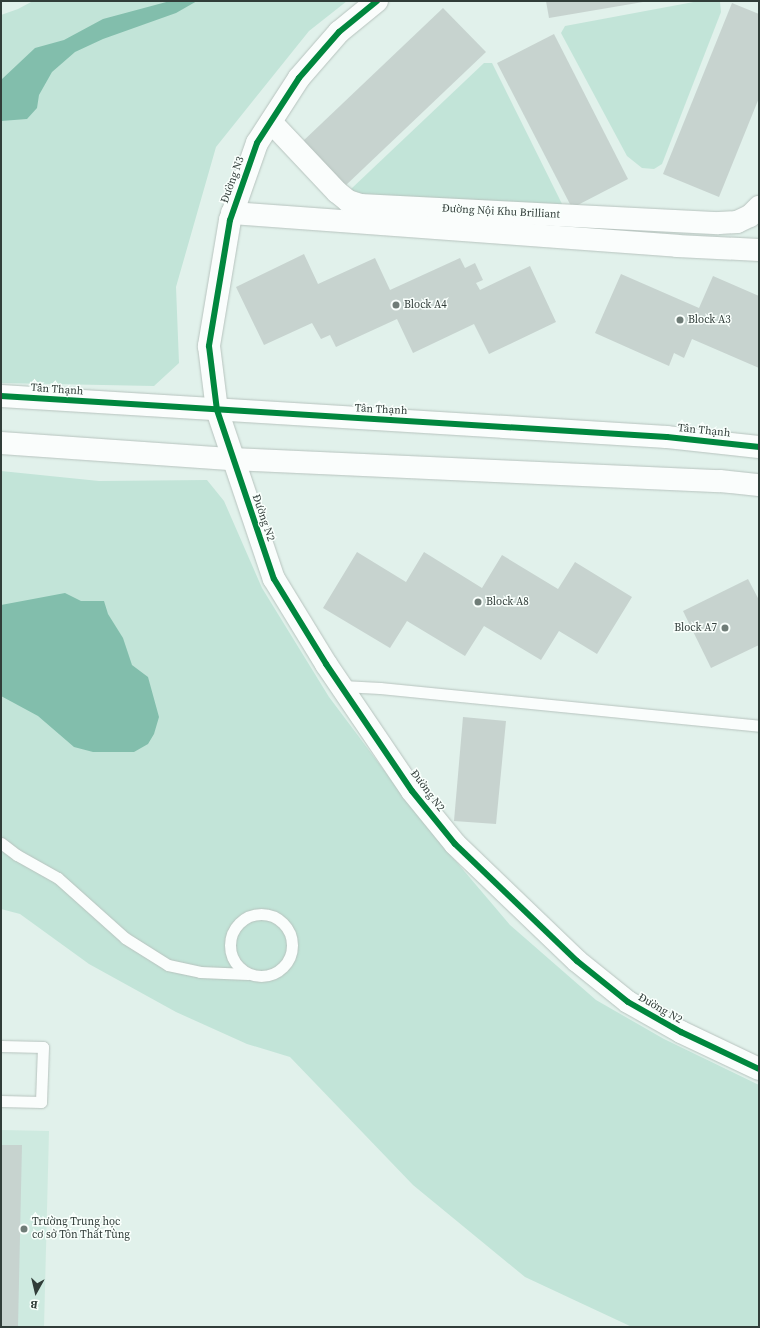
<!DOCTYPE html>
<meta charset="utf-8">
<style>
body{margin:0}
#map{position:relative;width:760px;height:1328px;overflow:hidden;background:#e1f1eb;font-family:"Source Serif 4",serif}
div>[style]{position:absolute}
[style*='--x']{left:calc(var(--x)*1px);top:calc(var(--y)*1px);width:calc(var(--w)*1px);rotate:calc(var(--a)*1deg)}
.built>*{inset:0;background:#ceeae0}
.green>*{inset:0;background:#c2e4d8}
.water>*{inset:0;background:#82beac}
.building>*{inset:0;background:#c7d3cf}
.roads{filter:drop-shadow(0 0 1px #b7c3be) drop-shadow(0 0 1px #b7c3be)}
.service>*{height:11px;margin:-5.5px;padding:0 5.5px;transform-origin:5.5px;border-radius:5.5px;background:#fafdfc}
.service>.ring{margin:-5.5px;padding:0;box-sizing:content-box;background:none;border:11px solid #fafdfc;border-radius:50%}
.minor>*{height:22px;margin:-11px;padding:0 11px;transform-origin:11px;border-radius:11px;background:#fafdfc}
.cycleway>*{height:6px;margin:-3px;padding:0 3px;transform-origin:3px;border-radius:3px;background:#00873e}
.dots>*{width:11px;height:11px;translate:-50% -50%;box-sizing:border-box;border:2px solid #f9fffc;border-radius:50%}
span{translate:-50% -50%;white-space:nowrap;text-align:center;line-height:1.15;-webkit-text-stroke:3px #f9fffc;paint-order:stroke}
.street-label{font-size:11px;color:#313d39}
.poi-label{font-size:11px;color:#313d39}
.left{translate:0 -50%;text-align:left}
.right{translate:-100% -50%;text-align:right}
.frame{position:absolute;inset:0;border:2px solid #313d39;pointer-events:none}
.north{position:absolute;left:16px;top:1272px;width:40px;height:40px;-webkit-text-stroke:3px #f9fffc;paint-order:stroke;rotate:188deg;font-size:11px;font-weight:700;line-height:16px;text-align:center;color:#313d39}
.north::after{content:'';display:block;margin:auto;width:14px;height:18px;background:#313d39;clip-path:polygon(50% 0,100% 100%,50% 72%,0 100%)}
</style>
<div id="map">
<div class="built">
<div style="clip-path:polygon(1px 1130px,49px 1131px,44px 1327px,1px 1327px)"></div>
</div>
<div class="green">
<div style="clip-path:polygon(33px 1px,347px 1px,309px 31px,216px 147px,176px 287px,179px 363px,154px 386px,1px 383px,1px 15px,18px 9px)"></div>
<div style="clip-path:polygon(699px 1px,720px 2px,721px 12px,662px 164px,654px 169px,642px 168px,627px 156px,561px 33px,565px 26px)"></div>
<div style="clip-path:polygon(484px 63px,492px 63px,564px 208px,361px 196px,354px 193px,351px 189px)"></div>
<div style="clip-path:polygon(1px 471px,99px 481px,207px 480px,224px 501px,262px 588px,329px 697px,426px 826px,510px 925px,596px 1000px,664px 1039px,759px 1085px,759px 1327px,632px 1327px,525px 1277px,413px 1185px,290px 1057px,247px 1044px,176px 1012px,89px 964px,20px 914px,1px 909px)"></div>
</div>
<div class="water">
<div style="clip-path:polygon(170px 1px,197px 1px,176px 13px,103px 39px,75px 52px,52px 72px,39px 95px,37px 108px,27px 119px,1px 121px,1px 80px,35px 48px,64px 40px,103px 19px)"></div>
<div style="clip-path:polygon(65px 593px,81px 601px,104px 601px,108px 614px,123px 638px,132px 665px,148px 677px,159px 717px,154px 734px,148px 744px,134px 752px,93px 752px,74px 747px,38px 716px,1px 696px,1px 605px)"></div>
</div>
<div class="building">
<div style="clip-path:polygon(546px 1px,643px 1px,643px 2px,549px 18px)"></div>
<div style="clip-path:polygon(732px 3px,759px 14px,759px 98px,719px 197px,663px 174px)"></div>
<div style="clip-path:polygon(443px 8px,486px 52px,344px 187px,301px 143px)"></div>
<div style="clip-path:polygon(554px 34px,628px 179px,572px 208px,497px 63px)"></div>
<div style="clip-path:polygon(304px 254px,318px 284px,375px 258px,390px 290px,460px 258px,465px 268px,475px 263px,483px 280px,476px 283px,480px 290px,530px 266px,556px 322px,489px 354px,474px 324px,413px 353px,397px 319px,336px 347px,330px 335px,321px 339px,312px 323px,264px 345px,236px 287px)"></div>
<div style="clip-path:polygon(621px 274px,699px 308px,713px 276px,759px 296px,759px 368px,692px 339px,684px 358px,674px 353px,669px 366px,595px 333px)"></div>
<div style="clip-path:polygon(357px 552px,406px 582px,424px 552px,482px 588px,502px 555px,558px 589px,575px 562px,632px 597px,597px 654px,559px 631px,541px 660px,484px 626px,465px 656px,407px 621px,390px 648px,323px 608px)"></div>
<div style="clip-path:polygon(748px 579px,759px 600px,759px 645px,711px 668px,683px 611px)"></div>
<div style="clip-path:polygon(463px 717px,506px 721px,496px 824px,454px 821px)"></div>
<div style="clip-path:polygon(1px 1145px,22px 1145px,18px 1327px,1px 1327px)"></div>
</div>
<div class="roads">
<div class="service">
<div style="--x:342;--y:686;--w:38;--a:3"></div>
<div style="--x:380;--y:688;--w:381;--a:5.7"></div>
<div style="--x:1;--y:843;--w:20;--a:37"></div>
<div style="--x:17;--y:855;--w:47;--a:29.3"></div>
<div style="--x:58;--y:878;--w:90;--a:41.8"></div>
<div style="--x:125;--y:938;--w:51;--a:32.1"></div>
<div style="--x:168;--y:965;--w:33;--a:12"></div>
<div style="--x:200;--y:972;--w:48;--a:2.4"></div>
<div class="ring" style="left:230px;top:914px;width:51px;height:51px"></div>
<div style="--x:1;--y:1046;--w:42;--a:1.4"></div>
<div style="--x:43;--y:1047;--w:55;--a:92.1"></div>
<div style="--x:41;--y:1102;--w:40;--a:-178.6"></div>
</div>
<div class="minor">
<div style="--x:377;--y:1;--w:49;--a:140.8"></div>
<div style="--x:339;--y:32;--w:61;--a:131"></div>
<div style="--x:299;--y:78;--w:77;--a:122.9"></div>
<div style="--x:257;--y:143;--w:82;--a:109.3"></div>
<div style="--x:230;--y:220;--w:128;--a:99.5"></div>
<div style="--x:209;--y:346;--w:64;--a:82.9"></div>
<div style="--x:217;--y:410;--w:178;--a:71.4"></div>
<div style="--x:274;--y:579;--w:100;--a:58.5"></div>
<div style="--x:326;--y:664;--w:153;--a:55.9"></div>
<div style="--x:412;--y:791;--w:68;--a:50.9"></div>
<div style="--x:455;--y:844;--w:169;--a:43.8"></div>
<div style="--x:577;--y:961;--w:65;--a:38.8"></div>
<div style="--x:628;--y:1002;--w:61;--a:29.5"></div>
<div style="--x:681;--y:1032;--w:86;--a:25.4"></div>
<div style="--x:271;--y:122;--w:96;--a:46.7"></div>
<div style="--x:337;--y:192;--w:14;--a:39"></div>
<div style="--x:348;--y:201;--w:13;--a:18"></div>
<div style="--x:360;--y:205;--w:359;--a:2.9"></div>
<div style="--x:719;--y:223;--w:18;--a:-3"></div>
<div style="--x:737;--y:222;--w:14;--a:-25"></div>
<div style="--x:750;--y:216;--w:13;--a:-45"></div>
<div style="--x:232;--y:213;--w:446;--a:4.2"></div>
<div style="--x:677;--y:246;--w:82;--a:2.8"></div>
<div style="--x:1;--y:396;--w:667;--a:3.52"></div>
<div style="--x:667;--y:437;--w:93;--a:6.2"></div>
<div style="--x:1;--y:443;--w:232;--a:4"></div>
<div style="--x:232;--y:459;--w:488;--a:2.6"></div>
<div style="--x:720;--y:481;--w:39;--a:6"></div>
</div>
</div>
<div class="cycleway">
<div style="--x:377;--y:1;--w:49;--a:140.8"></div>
<div style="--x:339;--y:32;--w:61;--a:131"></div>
<div style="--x:299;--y:78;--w:77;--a:122.9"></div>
<div style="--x:257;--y:143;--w:82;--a:109.3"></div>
<div style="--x:230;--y:220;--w:128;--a:99.5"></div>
<div style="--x:209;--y:346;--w:64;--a:82.9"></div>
<div style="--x:217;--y:410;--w:178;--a:71.4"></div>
<div style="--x:274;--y:579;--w:100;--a:58.5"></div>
<div style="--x:326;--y:664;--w:153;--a:55.9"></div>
<div style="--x:412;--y:791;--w:68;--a:50.9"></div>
<div style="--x:455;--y:844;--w:169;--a:43.8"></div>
<div style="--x:577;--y:961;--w:65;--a:38.8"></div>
<div style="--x:628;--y:1002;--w:61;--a:29.5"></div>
<div style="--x:681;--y:1032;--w:86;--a:25.4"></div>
<div style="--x:1;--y:396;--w:667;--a:3.52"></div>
<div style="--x:667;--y:437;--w:93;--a:6.2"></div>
</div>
<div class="dots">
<div style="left:396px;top:305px;background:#6f7c77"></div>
<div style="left:680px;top:320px;background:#6f7c77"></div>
<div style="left:478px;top:602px;background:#6f7c77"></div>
<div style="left:725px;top:628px;background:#6f7c77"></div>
<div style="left:24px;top:1229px;background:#6f7c77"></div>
</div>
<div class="street-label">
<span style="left:233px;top:180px;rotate:-70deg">Đường N3</span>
<span style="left:501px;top:212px;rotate:3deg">Đường Nội Khu Brilliant</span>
<span style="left:57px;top:390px;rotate:4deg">Tân Thạnh</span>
<span style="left:381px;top:410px;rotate:3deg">Tân Thạnh</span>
<span style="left:704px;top:431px;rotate:6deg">Tân Thạnh</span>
<span style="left:263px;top:518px;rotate:71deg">Đường N2</span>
<span style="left:427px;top:791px;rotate:53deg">Đường N2</span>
<span style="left:660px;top:1009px;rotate:30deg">Đường N2</span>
</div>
<div class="poi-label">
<span class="left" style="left:404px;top:305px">Block A4</span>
<span class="left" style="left:688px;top:320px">Block A3</span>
<span class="left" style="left:486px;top:602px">Block A8</span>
<span class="right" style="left:717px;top:628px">Block A7</span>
<span class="left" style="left:32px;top:1229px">Trường Trung học<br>cơ sở Tôn Thất Tùng</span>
</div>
<div class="frame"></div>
<div class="north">B</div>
</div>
